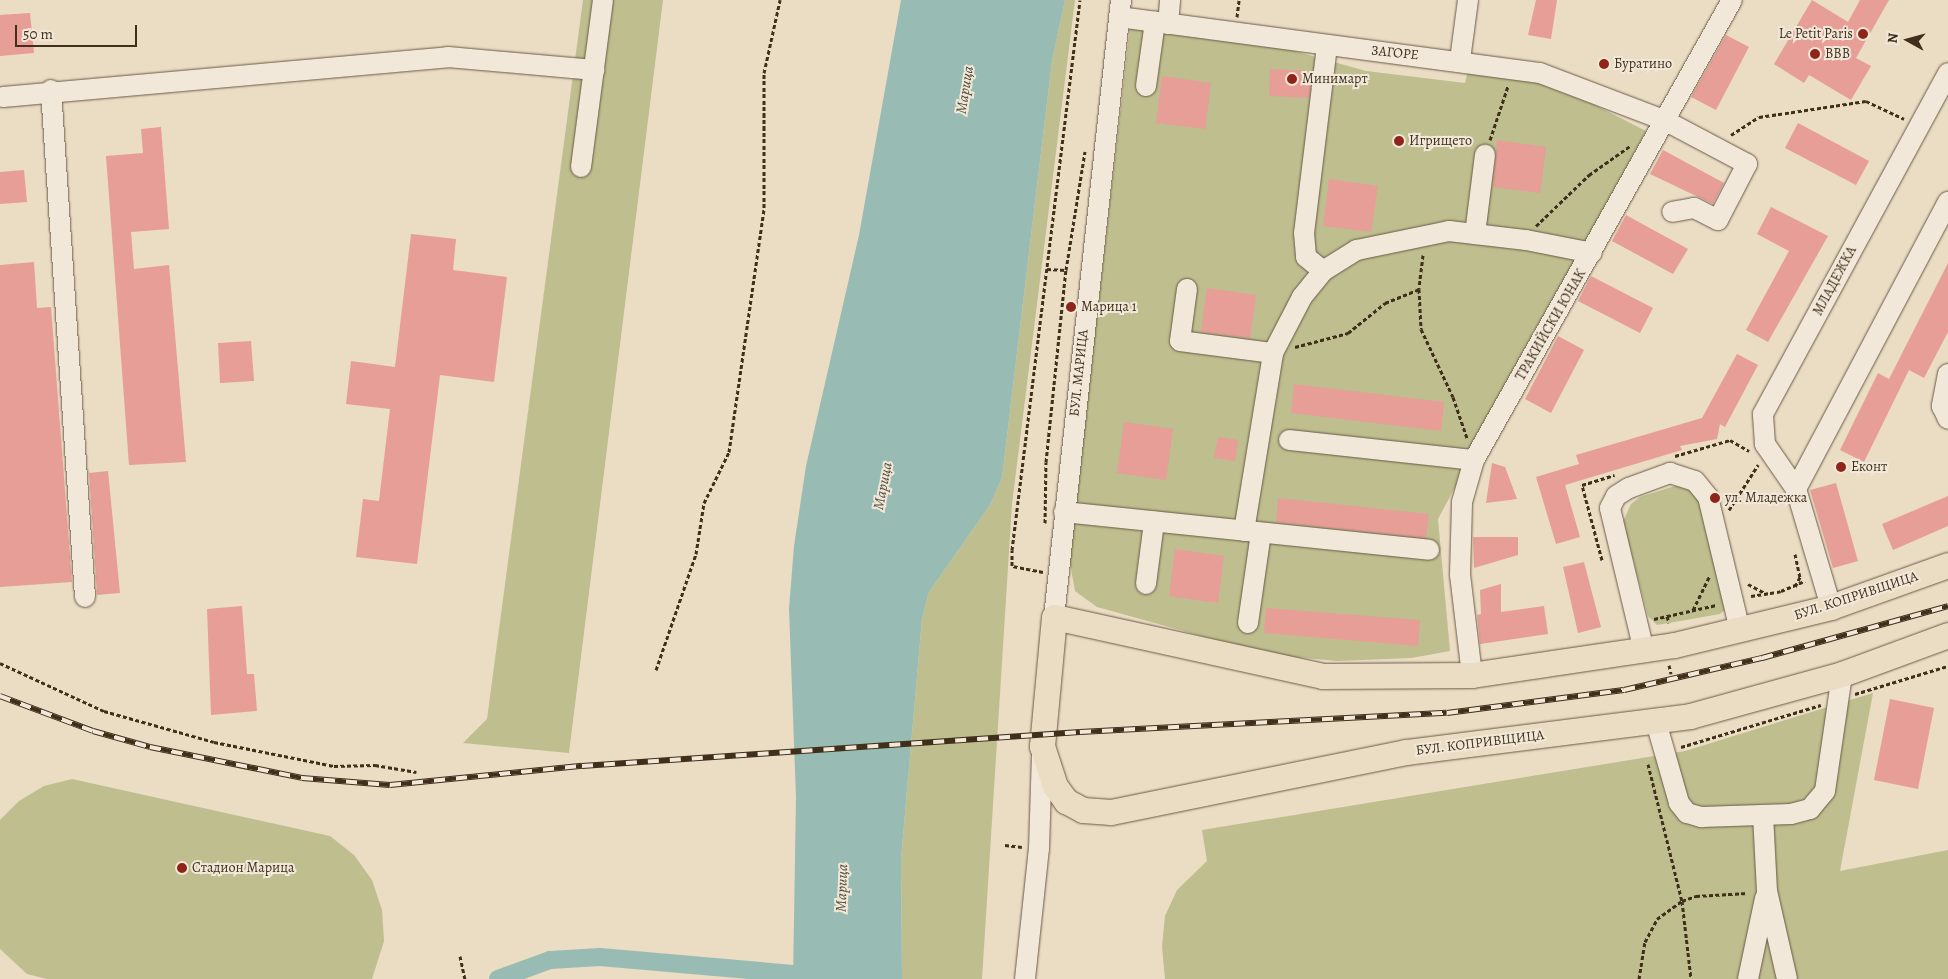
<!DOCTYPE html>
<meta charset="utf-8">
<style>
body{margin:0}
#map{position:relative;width:1948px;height:979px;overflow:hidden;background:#ebdcc4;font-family:Alegreya,serif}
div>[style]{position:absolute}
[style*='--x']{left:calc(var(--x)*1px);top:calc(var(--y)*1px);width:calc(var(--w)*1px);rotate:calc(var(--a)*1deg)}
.green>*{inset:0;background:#bebe8f}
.water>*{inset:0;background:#98bcb3}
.canal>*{height:18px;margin:-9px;padding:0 9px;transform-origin:9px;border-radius:9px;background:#98bcb3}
.building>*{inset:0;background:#e69e97}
.path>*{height:3px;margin-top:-1.5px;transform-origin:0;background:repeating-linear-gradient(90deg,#3f2f1b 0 4px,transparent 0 6.5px)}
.roads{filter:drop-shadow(0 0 1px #6a5a45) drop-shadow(0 0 1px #6a5a45)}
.minor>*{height:20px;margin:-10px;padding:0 10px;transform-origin:10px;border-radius:10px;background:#f2e8d9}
.major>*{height:25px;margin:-12.5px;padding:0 12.5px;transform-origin:12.5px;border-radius:12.5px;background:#ebdcc4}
.rail>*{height:5.5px;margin-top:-2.75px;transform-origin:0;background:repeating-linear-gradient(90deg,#f2e8d9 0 11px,#3f2f1b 0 22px);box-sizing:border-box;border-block:1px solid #3f2f1b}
.dots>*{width:14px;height:14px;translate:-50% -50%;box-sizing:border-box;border:2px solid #f2e8d9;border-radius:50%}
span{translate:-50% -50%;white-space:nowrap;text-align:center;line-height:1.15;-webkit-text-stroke:4px #f2e8d9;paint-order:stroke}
.poi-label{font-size:14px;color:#3f2f1b}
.right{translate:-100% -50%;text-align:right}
.left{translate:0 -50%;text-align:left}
.street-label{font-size:14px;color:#3f2f1b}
.water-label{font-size:15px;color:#514b39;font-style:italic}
.north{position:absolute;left:1883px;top:15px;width:50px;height:50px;-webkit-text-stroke:4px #f2e8d9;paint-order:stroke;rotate:277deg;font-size:14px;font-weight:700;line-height:20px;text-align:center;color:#3f2f1b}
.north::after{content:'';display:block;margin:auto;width:18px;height:22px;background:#3f2f1b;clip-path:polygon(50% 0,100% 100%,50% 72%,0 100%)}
.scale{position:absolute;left:15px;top:25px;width:122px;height:22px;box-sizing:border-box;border:2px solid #3f2f1b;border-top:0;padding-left:6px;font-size:15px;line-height:18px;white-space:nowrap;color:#3f2f1b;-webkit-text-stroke:4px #f2e8d9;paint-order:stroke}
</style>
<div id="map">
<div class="green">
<div style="clip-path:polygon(583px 0,663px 0,569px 753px,463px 743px,487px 719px)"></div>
<div style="clip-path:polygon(1065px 0,1075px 0,1012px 504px,982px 979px,902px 979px,901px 859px,922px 619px,929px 592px,990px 505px,1002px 478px,1052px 61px)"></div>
<div style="clip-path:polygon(1130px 28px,1291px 50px,1366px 71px,1465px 83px,1470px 62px,1542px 78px,1646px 131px,1438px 519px,1450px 651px,1411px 658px,1337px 661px,1270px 655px,1097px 607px,1075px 591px,1069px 558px)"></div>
<div style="clip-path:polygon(1678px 485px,1687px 487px,1700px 502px,1727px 608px,1720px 614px,1657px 625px,1648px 616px,1623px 522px,1631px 504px,1640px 497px)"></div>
<div style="clip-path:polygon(1873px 693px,1840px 871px,1948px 850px,1948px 979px,1165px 979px,1162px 947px,1165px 916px,1177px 890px,1207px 861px,1202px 830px,1685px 751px)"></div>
<div style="clip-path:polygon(72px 779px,330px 836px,354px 855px,372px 880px,382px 910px,384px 941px,372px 979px,47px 979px,27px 974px,0 949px,0 820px,19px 801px,44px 786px)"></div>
</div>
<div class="water">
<div style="clip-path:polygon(901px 0,1065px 0,1052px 61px,1002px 478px,990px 505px,929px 592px,922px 619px,901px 859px,902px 979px,793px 979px,796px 797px,789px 609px,794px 546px,806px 466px,859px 235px)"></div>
</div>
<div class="canal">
<div style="--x:498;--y:979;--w:55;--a:-20.1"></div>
<div style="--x:550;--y:960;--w:50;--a:-3.4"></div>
<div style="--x:600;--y:957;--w:217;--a:5"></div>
</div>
<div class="building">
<div style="clip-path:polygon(1536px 0,1557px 0,1551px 39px,1528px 35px)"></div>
<div style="clip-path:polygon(1812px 0,1848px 22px,1860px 0,1889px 0,1856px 58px,1871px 66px,1851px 100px,1809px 75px,1804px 83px,1774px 64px)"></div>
<div style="clip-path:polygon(30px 13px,34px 53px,0 56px,0 15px)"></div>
<div style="clip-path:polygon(1726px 35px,1749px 47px,1716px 110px,1691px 97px)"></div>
<div style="clip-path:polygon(1270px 69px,1312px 71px,1309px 98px,1269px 96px)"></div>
<div style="clip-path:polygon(1162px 76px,1211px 83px,1205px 129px,1156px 123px)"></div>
<div style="clip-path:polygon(1798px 123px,1869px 161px,1856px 185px,1785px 148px)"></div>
<div style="clip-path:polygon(161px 127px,169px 229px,131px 232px,134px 269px,169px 265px,186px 462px,129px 465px,106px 156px,143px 153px,141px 129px)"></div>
<div style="clip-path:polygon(1497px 140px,1546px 147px,1540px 193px,1493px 187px)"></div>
<div style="clip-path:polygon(1663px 150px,1724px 183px,1713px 204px,1650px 174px)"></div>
<div style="clip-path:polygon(24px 170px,27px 202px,0 204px,0 172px)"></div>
<div style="clip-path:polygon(1329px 179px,1378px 186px,1371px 232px,1323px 226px)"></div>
<div style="clip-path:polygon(1771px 207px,1828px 236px,1768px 342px,1746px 330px,1789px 251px,1757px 234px)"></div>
<div style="clip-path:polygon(1626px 215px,1688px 249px,1673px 274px,1612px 241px)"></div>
<div style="clip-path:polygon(411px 234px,456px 239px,453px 270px,507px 277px,494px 382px,440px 375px,417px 564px,356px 557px,363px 499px,379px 501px,390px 409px,346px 404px,351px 361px,395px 367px)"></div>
<div style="clip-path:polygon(34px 262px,37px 308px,51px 307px,72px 582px,0 587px,0 265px)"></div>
<div style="clip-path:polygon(1948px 263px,1948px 332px,1924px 378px,1909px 370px,1864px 462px,1840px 450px,1878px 373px,1889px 379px)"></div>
<div style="clip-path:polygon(1591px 276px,1653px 308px,1640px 333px,1578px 301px)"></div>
<div style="clip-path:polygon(1207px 288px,1256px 295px,1250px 338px,1201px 332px)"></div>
<div style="clip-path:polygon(1558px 336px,1584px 350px,1551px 413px,1525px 399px)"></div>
<div style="clip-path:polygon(251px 341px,254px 381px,220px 383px,218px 343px)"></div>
<div style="clip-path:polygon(1737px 354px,1758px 365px,1725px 427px,1720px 424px,1717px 439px,1680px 446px,1682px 450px,1565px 485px,1580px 537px,1556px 544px,1536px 477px,1579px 464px,1576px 455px,1702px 418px)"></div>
<div style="clip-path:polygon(1294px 384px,1444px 402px,1441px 431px,1291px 413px)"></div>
<div style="clip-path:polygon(1124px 422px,1173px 429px,1166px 480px,1117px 473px)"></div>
<div style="clip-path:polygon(1218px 437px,1238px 440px,1235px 461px,1214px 458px)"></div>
<div style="clip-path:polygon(1492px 463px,1505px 467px,1517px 499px,1486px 503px)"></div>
<div style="clip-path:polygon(108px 471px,120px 593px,97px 595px,89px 473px)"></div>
<div style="clip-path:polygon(1836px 483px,1858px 561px,1833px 568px,1810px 490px)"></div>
<div style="clip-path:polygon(1948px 496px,1948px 526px,1893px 550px,1882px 524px)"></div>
<div style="clip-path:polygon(1278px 498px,1429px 514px,1426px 538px,1276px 522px)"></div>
<div style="clip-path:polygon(1473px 537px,1518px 537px,1518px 555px,1474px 568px)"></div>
<div style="clip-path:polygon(1175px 549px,1224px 556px,1218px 603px,1169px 596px)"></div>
<div style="clip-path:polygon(1584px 562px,1601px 627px,1578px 633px,1563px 567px)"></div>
<div style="clip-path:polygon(1501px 584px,1501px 612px,1544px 606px,1548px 634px,1480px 644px,1477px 615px,1481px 614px,1480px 590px)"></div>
<div style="clip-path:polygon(242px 606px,247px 674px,254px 674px,257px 711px,211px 715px,207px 609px)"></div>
<div style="clip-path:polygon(1266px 608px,1420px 620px,1418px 646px,1264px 633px)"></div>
<div style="clip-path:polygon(1890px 699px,1934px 708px,1918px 789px,1874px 780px)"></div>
</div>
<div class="path">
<div style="--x:1237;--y:17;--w:17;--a:-83"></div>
<div style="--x:1731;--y:135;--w:33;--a:-33"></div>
<div style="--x:1759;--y:117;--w:108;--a:-8.5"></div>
<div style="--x:1866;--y:101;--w:42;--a:25.3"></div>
<div style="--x:1490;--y:140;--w:57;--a:-71.6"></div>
<div style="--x:1536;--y:226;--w:74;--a:-43.9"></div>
<div style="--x:1589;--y:175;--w:50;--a:-35.3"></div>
<div style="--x:1423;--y:255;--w:34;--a:97"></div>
<div style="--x:1419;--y:289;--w:40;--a:87.1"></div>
<div style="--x:1421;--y:329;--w:75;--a:64.8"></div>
<div style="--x:1453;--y:397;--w:43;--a:71.1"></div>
<div style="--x:1047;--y:269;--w:19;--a:3"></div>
<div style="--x:1295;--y:347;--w:55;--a:-14.8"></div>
<div style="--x:1348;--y:333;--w:48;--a:-39"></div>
<div style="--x:1385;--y:303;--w:37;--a:-22"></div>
<div style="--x:1675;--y:456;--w:57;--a:-16.2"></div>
<div style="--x:1730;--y:440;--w:22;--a:30"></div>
<div style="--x:1729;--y:510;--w:54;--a:-57.2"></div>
<div style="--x:1045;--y:523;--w:61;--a:-89.1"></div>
<div style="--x:1046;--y:462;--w:193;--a:-84.1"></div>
<div style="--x:1066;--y:270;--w:120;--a:-80.9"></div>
<div style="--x:1795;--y:554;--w:24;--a:78"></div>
<div style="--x:1800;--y:577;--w:11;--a:117"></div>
<div style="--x:1602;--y:560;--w:78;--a:-104.9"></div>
<div style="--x:1582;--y:485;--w:34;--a:-17"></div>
<div style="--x:1043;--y:572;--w:32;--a:-169"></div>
<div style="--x:1012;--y:566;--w:16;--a:-90"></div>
<div style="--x:1012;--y:550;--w:554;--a:-82.95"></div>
<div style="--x:1748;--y:584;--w:21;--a:28"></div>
<div style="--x:1751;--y:596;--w:30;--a:-9"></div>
<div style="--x:1781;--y:591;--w:26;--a:-23"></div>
<div style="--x:1693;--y:610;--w:37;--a:-64"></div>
<div style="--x:1667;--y:616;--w:7;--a:74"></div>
<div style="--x:1654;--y:619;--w:64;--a:-12.7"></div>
<div style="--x:0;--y:663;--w:115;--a:24.8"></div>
<div style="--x:104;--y:711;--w:114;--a:15.7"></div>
<div style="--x:214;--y:742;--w:122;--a:11.3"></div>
<div style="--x:334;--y:766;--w:41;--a:-1.4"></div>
<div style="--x:375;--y:765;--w:42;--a:9.7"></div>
<div style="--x:1669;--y:665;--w:9;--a:77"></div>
<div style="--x:656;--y:670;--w:123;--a:-71"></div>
<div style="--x:696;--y:554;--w:52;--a:-81.1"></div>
<div style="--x:704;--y:503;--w:57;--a:-63.9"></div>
<div style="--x:729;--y:452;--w:246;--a:-81.8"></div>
<div style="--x:764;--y:208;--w:135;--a:-90"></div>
<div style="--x:764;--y:73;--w:75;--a:-77.6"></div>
<div style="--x:1855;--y:694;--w:97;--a:-16.8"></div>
<div style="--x:1681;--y:747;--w:146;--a:-16.7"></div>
<div style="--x:1648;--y:764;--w:141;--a:76.1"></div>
<div style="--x:1682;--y:901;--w:79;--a:83.4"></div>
<div style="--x:1005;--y:845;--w:17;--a:7"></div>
<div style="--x:460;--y:956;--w:24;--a:78"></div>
<div style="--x:1639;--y:979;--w:37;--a:-81"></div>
<div style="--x:1645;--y:942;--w:26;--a:-62"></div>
<div style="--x:1657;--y:919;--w:31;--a:-36"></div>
<div style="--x:1682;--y:901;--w:15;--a:-20"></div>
<div style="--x:1696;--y:896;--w:52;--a:-3.3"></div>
</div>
<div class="roads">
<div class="minor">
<div style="--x:1119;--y:17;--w:425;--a:7.6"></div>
<div style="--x:1540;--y:73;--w:133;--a:20.8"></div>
<div style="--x:1664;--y:120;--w:94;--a:27.9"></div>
<div style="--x:1747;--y:164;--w:63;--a:117.4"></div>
<div style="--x:1718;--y:220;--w:27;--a:-153"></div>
<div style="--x:1694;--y:208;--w:22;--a:170"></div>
<div style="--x:1168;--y:24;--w:24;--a:-85"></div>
<div style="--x:1327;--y:46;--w:188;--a:97"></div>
<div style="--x:1304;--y:233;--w:24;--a:85"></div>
<div style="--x:1306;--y:257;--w:22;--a:39"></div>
<div style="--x:1323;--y:271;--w:40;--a:-32"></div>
<div style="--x:1357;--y:250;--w:94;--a:-11.7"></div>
<div style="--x:1449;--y:231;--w:78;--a:6.7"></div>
<div style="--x:1526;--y:240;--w:67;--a:11.1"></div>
<div style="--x:1460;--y:60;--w:61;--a:-82.4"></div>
<div style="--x:1146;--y:86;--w:65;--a:-82"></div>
<div style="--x:51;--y:90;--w:508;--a:86.16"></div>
<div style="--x:3;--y:97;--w:447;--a:-5.1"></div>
<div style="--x:448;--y:57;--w:147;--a:5.1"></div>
<div style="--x:581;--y:167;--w:168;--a:-82.5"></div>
<div style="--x:1475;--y:234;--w:80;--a:-82.8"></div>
<div style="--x:1187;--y:289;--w:52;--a:97.7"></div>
<div style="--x:1180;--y:341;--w:94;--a:7.4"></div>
<div style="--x:1948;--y:374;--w:33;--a:101"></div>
<div style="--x:1942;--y:406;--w:14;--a:65"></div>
<div style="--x:1289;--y:440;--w:186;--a:6.2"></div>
<div style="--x:1796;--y:489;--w:325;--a:-62.1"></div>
<div style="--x:1064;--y:512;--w:367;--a:5.9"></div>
<div style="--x:1244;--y:531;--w:180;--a:-80.7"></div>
<div style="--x:1273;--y:353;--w:63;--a:-62.6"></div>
<div style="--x:1302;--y:297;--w:33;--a:-51"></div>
<div style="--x:1146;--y:584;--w:63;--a:-82.6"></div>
<div style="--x:1831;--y:607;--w:123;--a:-106.5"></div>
<div style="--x:1796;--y:489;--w:55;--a:-124.6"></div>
<div style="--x:1765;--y:444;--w:30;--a:-94"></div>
<div style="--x:1763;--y:414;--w:388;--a:-61.5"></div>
<div style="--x:1054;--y:617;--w:621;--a:-83.8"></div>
<div style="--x:1248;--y:623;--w:91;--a:-81.8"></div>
<div style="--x:1644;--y:651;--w:147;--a:-103.4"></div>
<div style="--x:1610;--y:508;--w:13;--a:-63"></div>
<div style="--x:1616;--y:496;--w:15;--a:-32"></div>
<div style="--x:1629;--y:488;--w:44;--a:-20.1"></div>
<div style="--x:1670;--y:473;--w:26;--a:18"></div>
<div style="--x:1695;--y:481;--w:21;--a:51"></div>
<div style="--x:1708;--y:497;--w:137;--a:76.5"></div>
<div style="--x:1472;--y:675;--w:101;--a:-96.8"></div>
<div style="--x:1460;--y:575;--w:73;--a:-88.4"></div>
<div style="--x:1462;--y:502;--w:44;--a:-74.1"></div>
<div style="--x:1474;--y:460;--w:527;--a:-60.71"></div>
<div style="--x:1656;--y:722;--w:84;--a:74.1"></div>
<div style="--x:1679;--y:803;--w:13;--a:51"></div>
<div style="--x:1687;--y:813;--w:15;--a:16"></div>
<div style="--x:1701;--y:817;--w:90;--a:-1.9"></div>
<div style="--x:1791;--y:814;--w:20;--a:-15"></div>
<div style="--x:1810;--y:809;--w:23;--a:-50"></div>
<div style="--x:1825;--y:791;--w:118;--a:-81.7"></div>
<div style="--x:1763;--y:815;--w:76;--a:87"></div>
<div style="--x:1767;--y:891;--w:90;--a:77.2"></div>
<div style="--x:1025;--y:979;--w:131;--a:-83.9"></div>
<div style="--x:1039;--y:849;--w:93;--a:-88.2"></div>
<div style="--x:1748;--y:979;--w:83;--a:-78.1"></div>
</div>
<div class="major">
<div style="--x:1948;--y:565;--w:124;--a:160.3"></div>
<div style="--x:1831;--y:607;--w:162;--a:166.4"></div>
<div style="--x:1674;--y:645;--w:204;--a:171.6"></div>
<div style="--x:1472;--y:675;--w:149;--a:179.6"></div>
<div style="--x:1323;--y:676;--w:275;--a:-167.6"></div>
<div style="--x:1054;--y:617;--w:130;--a:95.3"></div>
<div style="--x:1042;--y:746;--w:42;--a:72"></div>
<div style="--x:1055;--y:786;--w:19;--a:54"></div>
<div style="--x:1066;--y:801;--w:19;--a:28"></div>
<div style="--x:1083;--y:810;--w:28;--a:4"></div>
<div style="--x:1111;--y:812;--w:301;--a:-11.5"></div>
<div style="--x:1406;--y:752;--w:286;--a:-7.2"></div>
<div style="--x:1690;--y:716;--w:158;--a:-15.4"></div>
<div style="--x:1842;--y:674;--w:113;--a:-20.2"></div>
</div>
</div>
<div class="rail">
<div style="--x:0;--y:696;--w:99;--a:20.6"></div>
<div style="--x:93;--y:731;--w:59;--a:15.7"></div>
<div style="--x:150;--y:747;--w:155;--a:11.5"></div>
<div style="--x:302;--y:778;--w:88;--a:4.5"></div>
<div style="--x:390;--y:785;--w:193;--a:-5.7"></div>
<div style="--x:582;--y:766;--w:499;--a:-3.9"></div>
<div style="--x:1080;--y:732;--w:367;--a:-3"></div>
<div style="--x:1447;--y:713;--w:178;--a:-7.4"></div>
<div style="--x:1624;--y:690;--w:142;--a:-13.1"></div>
<div style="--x:1762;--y:658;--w:193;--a:-15.6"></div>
</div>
<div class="dots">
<div style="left:1863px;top:34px;background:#8f2418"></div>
<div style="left:1815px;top:54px;background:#8f2418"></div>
<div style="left:1604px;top:64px;background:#8f2418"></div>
<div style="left:1292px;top:79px;background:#8f2418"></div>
<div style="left:1399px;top:141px;background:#8f2418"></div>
<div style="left:1071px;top:307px;background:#8f2418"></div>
<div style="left:1841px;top:467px;background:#8f2418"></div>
<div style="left:1715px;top:498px;background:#8f2418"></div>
<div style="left:182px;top:868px;background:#8f2418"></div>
</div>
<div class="poi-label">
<span class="right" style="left:1853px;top:34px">Le Petit Paris</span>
<span class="left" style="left:1825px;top:54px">ВВВ</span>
<span class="left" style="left:1614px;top:64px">Буратино</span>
<span class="left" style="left:1302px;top:79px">Минимарт</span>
<span class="left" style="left:1409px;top:141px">Игрището</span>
<span class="left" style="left:1081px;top:307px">Марица 1</span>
<span class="left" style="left:1851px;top:467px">Еконт</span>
<span class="left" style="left:1725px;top:498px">ул. Младежка</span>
<span class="left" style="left:192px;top:868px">Стадион Марица</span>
</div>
<div class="street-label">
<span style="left:1395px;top:53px;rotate:6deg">ЗАГОРЕ</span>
<span style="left:1835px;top:281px;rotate:-62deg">МЛАДЕЖКА</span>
<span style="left:1551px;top:325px;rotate:-60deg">ТРАКИЙСКИ ЮНАК</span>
<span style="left:1079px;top:373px;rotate:-84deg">БУЛ. МАРИЦА</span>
<span style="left:1856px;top:596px;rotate:-18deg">БУЛ. КОПРИВЩИЦА</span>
<span style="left:1480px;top:743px;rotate:-7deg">БУЛ. КОПРИВЩИЦА</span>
</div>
<div class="water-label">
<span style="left:965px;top:90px;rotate:-81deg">Марица</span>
<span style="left:883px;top:486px;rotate:-79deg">Марица</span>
<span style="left:842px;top:888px;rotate:-88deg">Марица</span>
</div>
<div class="north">N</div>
<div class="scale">50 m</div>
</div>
